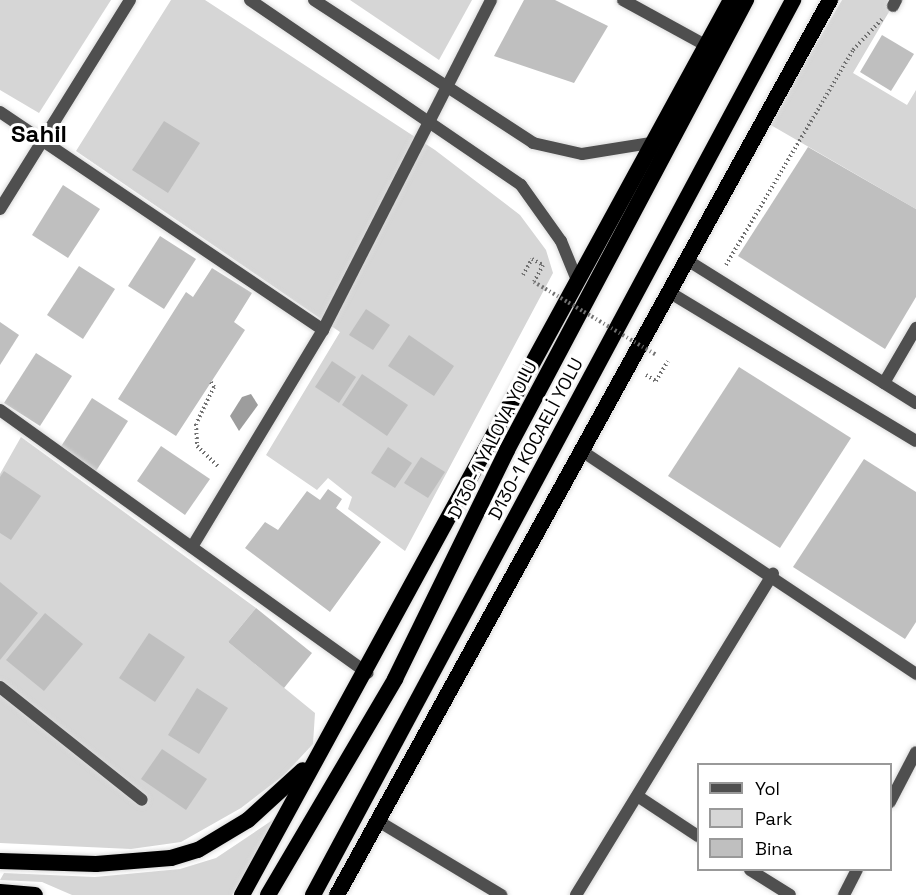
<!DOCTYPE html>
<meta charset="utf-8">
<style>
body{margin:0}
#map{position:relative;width:916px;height:895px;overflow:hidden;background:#fff;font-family:"Space Grotesk",sans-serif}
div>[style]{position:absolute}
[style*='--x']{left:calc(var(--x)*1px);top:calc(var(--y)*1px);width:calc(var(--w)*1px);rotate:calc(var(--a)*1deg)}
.green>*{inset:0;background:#d6d6d6}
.water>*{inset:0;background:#9d9d9d}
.building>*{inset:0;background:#bfbfbf}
.path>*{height:4px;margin-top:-2px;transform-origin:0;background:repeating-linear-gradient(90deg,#717171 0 1.5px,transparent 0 4.5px)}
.roads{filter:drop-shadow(0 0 2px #dbdbdb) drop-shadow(0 0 2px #dbdbdb)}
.minor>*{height:12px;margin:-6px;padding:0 6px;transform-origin:6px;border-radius:6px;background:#4f4f4f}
.trunk>*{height:16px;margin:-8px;padding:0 8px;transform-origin:8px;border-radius:8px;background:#000}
.path-bridge>*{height:4px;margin-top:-2px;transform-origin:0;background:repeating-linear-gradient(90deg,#717171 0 1.5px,transparent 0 4.5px)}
span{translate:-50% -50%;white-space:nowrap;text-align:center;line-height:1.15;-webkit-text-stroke:6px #fff;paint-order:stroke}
.street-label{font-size:18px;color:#000}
.district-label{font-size:24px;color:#000;font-weight:700}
.legend{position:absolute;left:697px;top:763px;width:195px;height:108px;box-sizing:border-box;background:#fff;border:2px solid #999;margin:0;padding:8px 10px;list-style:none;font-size:18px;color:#000}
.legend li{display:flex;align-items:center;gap:12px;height:30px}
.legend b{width:30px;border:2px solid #999}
</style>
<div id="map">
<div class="green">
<div style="clip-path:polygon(0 0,111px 0,39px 113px,0 90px)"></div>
<div style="clip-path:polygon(171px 0,205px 0,435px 150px,520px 215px,546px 250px,553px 273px,405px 551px,348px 509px,352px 497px,328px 478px,317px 490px,266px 455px,340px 332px,76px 151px)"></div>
<div style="clip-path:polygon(350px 0,472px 0,439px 60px)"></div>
<div style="clip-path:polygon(842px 0,896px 0,853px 73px,907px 105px,916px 90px,916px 209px,769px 124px)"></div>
<div style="clip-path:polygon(21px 437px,256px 608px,228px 642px,315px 713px,313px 744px,284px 775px,241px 808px,181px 842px,131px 849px,0 843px,0 474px)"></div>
<div style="clip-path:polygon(280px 815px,232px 895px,72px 895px,42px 882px,0 880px,4px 873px,95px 877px,180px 869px,216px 858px)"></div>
</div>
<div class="water">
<div style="clip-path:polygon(251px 394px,258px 405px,239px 431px,230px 416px,242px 397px)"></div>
</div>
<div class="building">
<div style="clip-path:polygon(524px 0,555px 0,608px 26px,574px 83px,494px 56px)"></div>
<div style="clip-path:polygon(882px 35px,914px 54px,891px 91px,860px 72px)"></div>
<div style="clip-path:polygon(164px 121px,200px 143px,168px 193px,132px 170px)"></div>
<div style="clip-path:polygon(808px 147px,916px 209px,916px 297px,885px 349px,738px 256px)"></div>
<div style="clip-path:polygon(63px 185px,100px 209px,68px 258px,32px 235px)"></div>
<div style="clip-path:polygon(160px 236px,196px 259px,164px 309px,128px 286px)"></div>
<div style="clip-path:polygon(79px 266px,115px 289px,83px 339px,47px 315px)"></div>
<div style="clip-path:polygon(212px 268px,252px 293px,234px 322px,245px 330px,176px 436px,118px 399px,186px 292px,193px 297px)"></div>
<div style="clip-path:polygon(366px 309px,390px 325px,373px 350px,349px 335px)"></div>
<div style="clip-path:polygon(0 322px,19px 335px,0 365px)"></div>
<div style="clip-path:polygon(409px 335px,454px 366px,434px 396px,388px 366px)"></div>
<div style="clip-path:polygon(36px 353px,72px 376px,40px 426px,4px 403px)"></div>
<div style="clip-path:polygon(332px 361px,356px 377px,339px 403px,315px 387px)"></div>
<div style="clip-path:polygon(739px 367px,851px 438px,780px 548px,668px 476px)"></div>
<div style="clip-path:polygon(362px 374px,408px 405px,387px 436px,342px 405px)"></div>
<div style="clip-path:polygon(92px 398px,128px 421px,96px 471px,60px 448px)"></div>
<div style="clip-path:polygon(161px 446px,210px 479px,185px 515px,137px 481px)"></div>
<div style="clip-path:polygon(388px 447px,412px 463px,395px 488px,371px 473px)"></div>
<div style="clip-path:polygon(421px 457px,445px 472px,428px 498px,404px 483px)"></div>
<div style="clip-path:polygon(864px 459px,916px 492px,916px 622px,905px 639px,793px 567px)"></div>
<div style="clip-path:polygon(4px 471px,41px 496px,11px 540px,0 533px,0 477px)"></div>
<div style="clip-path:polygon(328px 489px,342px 499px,336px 508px,381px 542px,330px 612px,245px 548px,265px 522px,278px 530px,307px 491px,320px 500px)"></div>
<div style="clip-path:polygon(0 582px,38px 613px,0 660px)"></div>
<div style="clip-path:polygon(256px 608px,312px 653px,284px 688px,228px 642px)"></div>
<div style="clip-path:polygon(45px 613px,83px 644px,44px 691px,6px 660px)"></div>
<div style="clip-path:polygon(149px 633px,185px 657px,155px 702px,119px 678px)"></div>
<div style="clip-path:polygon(197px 688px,228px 708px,199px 754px,168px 735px)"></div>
<div style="clip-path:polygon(162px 749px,207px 779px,186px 810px,141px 779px)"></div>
</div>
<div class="path">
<div style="--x:726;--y:265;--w:250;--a:-59.4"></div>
<div style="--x:853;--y:50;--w:42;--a:-46.9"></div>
<div style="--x:523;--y:275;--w:18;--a:-61"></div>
<div style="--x:532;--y:259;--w:13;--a:29"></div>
<div style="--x:543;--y:265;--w:19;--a:118"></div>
<div style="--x:646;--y:375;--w:12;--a:31"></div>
<div style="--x:656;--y:381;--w:23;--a:-59"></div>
<div style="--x:211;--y:382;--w:6;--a:59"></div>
<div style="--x:214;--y:387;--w:41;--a:115.9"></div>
<div style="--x:196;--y:424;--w:22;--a:87"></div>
<div style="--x:197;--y:446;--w:30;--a:44"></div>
</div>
<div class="roads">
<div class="minor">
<div style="--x:250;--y:0;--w:328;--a:34.3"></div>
<div style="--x:521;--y:185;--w:69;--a:54.5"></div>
<div style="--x:561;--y:241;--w:42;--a:67.7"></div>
<div style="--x:314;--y:0;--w:262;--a:33.1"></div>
<div style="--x:533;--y:143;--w:50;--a:12.7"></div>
<div style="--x:582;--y:154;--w:70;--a:-9.1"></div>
<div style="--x:623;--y:0;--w:96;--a:28.7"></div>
<div style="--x:893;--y:6;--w:7;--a:-63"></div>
<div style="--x:0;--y:112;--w:390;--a:34"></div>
<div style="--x:0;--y:209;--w:246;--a:-58.1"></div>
<div style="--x:687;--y:260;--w:270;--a:32"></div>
<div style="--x:669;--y:292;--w:288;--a:31.1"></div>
<div style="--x:884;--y:383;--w:64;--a:-59.8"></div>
<div style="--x:0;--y:410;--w:452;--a:35.6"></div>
<div style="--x:582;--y:451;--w:402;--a:33.7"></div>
<div style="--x:192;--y:547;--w:253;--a:-58.9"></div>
<div style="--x:323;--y:330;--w:370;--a:-63"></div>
<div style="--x:0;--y:687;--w:181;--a:38.5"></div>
<div style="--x:639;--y:797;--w:71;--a:33.5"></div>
<div style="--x:890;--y:802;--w:56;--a:-62.5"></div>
<div style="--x:378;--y:821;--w:144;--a:31"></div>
<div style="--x:750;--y:870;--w:47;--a:32"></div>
<div style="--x:576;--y:895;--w:377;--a:-58.5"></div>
<div style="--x:844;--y:895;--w:28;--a:-63"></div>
</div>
<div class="trunk">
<div style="--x:0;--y:861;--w:96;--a:1.8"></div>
<div style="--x:96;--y:864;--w:75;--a:-4.6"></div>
<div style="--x:171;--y:858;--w:28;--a:-17"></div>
<div style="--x:198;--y:850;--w:58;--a:-31"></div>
<div style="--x:248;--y:820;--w:74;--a:-42.3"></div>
<div style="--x:0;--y:892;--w:35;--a:5"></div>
<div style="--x:242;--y:895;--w:1020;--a:-61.35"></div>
<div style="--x:268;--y:895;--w:251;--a:-59.5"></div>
<div style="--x:395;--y:679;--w:255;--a:-63.9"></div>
<div style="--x:507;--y:450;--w:510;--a:-62.03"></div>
<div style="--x:313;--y:895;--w:1016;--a:-61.79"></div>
<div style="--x:337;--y:895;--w:1022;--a:-61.15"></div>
</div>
</div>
<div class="path-bridge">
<div style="--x:534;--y:282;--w:144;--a:30.8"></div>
</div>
<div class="street-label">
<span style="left:536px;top:439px;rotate:-62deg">D130-1 KOCAELİ YOLU</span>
<span style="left:493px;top:440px;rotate:-63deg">D130-1 YALOVA YOLU</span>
</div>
<div class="district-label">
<span style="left:39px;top:134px">Sahil</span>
</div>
<ul class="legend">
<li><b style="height:8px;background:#4f4f4f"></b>Yol</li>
<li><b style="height:16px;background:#d6d6d6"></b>Park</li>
<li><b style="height:16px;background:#bfbfbf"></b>Bina</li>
</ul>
</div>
